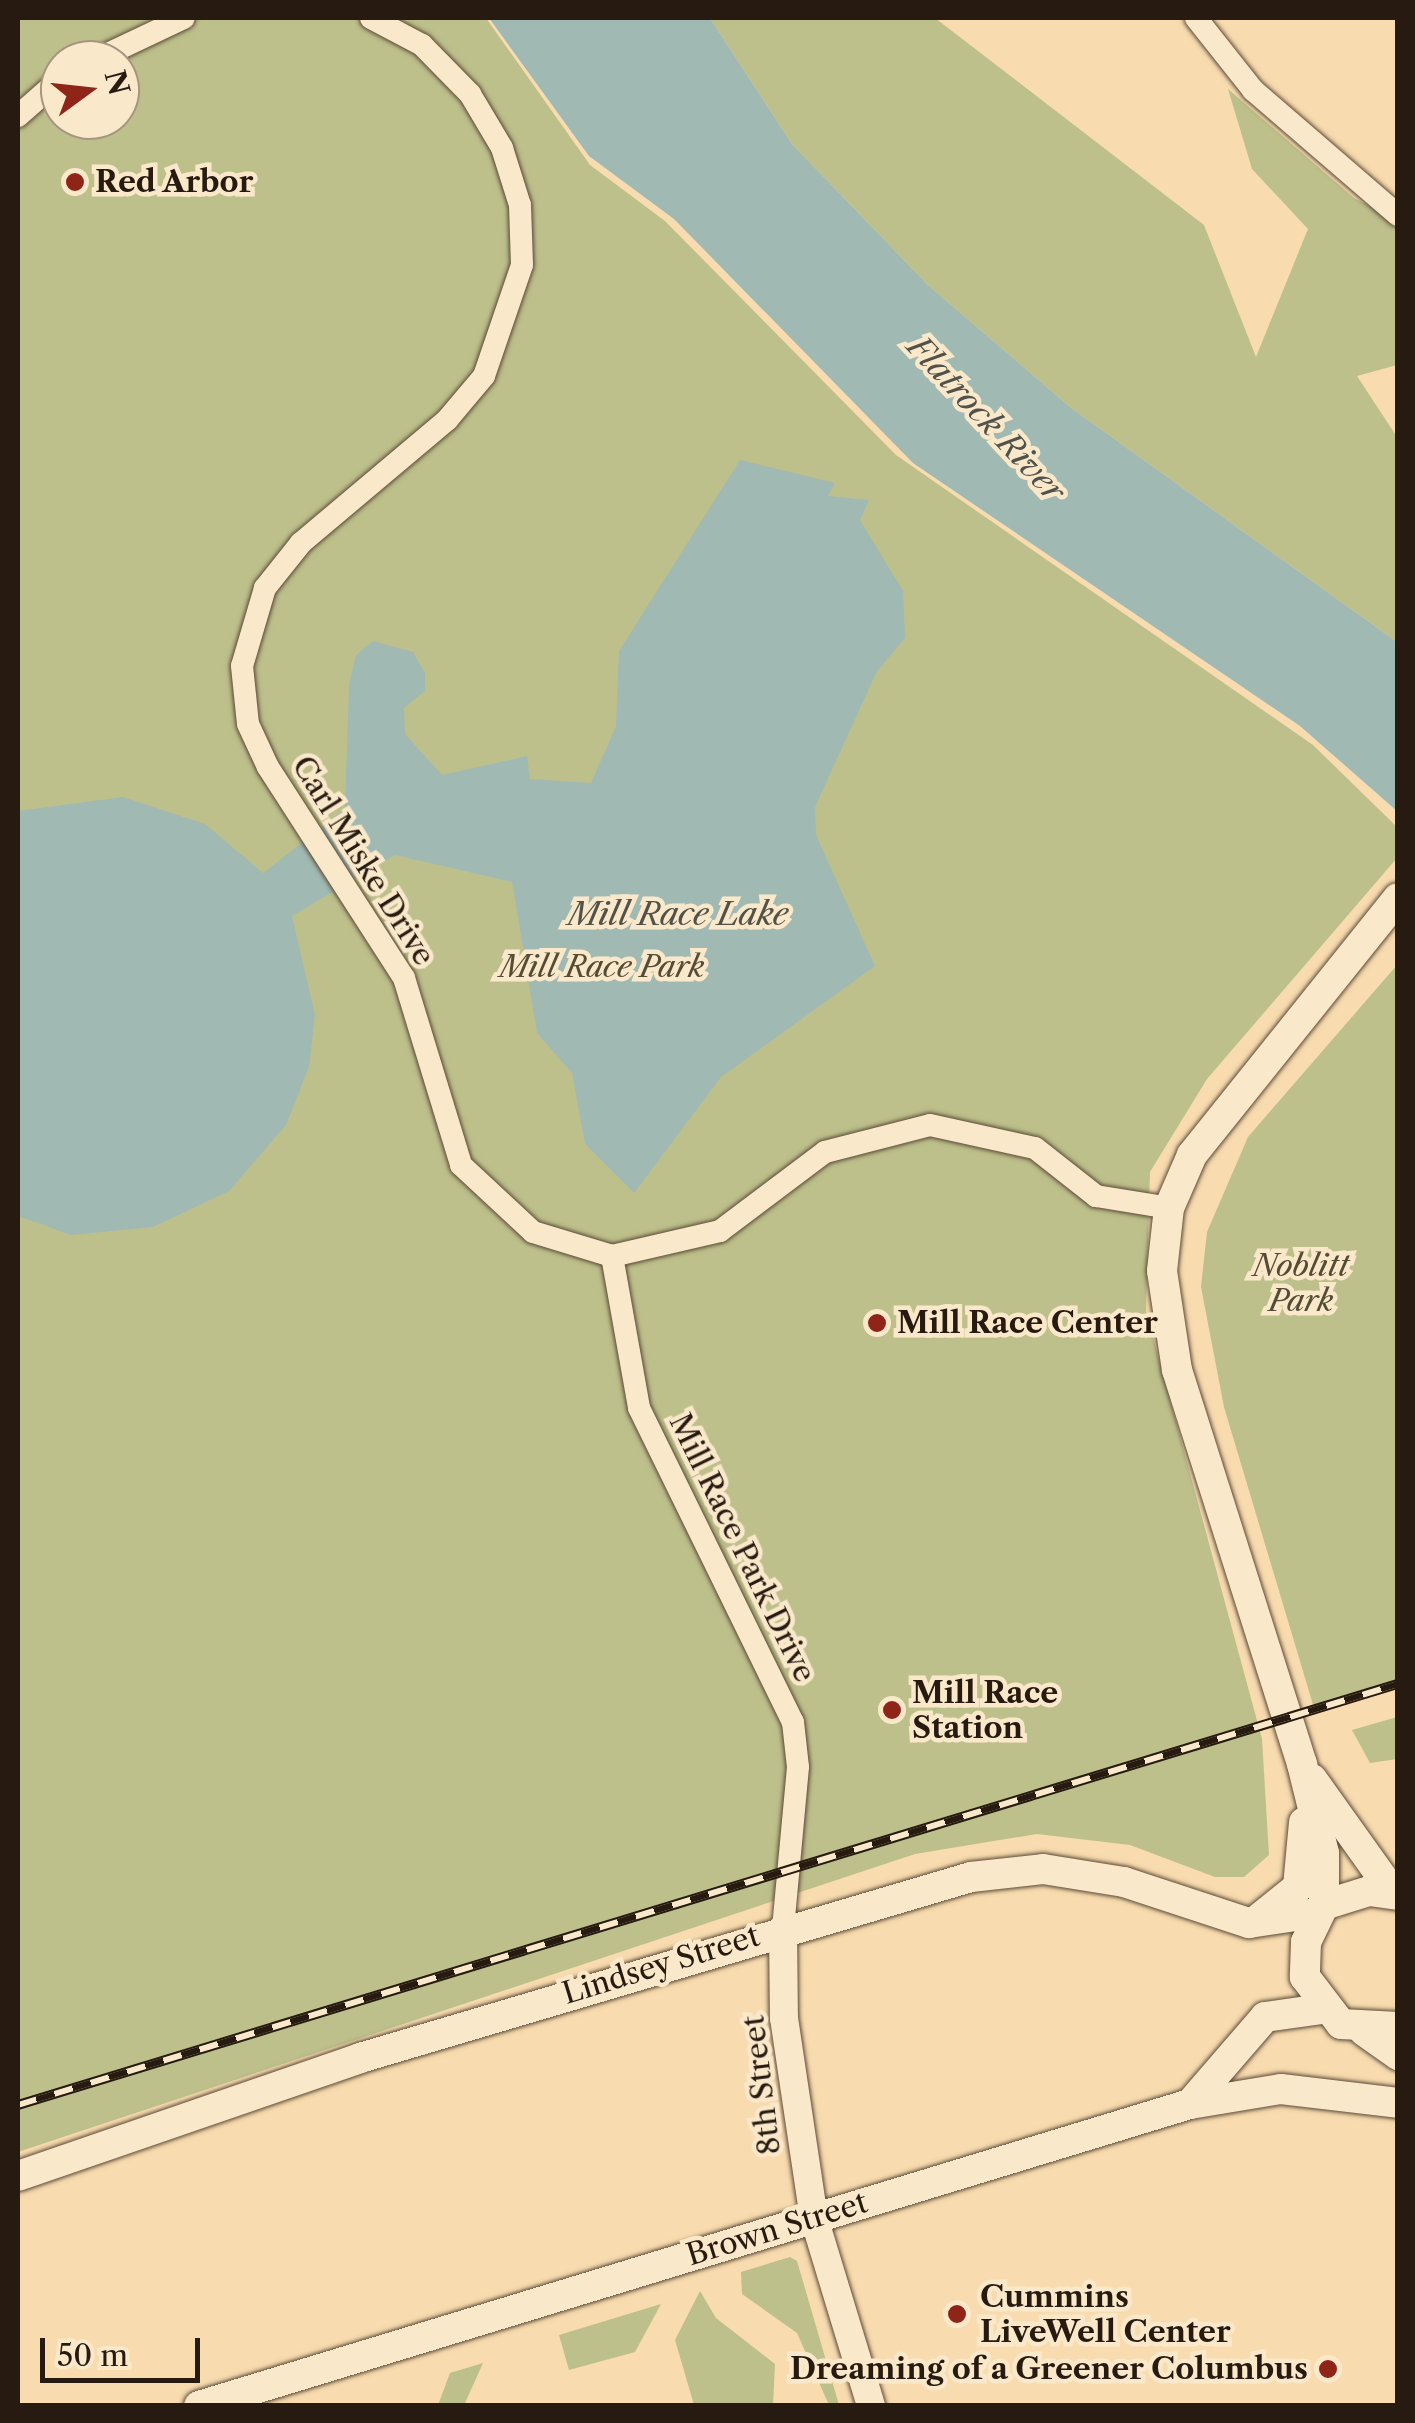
<!DOCTYPE html>
<style>
body{margin:0}
#map{position:relative;width:1415px;height:2423px;overflow:hidden;background:#f8dbae;font-family:"Libre Caslon Text",serif}
div>[style]{position:absolute}
[style*='--x']{left:calc(var(--x)*1px);top:calc(var(--y)*1px);width:calc(var(--w)*1px);rotate:calc(var(--a)*1deg)}
.green>*{inset:0;background:#bdc08b}
.water>*{inset:0;background:#a0b9b3}
.roads{filter:drop-shadow(0 0 2px #5b4a38) drop-shadow(0 0 2px #5b4a38)}
.minor>*{height:22px;margin:-11px;padding:0 11px;transform-origin:11px;border-radius:11px;background:#fae8ca}
.tertiary>*{height:28px;margin:-14px;padding:0 14px;transform-origin:14px;border-radius:14px;background:#fae8ca}
.secondary>*{height:30px;margin:-15px;padding:0 15px;transform-origin:15px;border-radius:15px;background:#fae8ca}
.rail>*{height:10px;margin-top:-5px;transform-origin:0;background:repeating-linear-gradient(90deg,#fae8ca 0 19px,#271a10 0 38px);box-sizing:border-box;border-block:2px solid #271a10}
.dots>*{width:28px;height:28px;translate:-50% -50%;box-sizing:border-box;border:5px solid #fae8ca;border-radius:50%}
span{translate:-50% -50%;white-space:nowrap;text-align:center;line-height:1.15;-webkit-text-stroke:9px #fae8ca;paint-order:stroke}
.poi-label{font-size:30px;color:#271a10;font-weight:700}
.left{translate:0 -50%;text-align:left}
.right{translate:-100% -50%;text-align:right}
.street-label{font-size:30px;color:#271a10}
.park-label{font-size:30px;color:#544c35;font-style:italic}
.water-label{font-size:32px;color:#515249;font-style:italic}
.frame{position:absolute;inset:0;border:20px solid #271a10;pointer-events:none}
.north{position:absolute;left:40px;top:40px;width:100px;height:100px;box-sizing:border-box;background:#fae8ca;border:2px solid #a69680;border-radius:50%;rotate:75deg;font-size:28px;font-weight:700;line-height:40px;text-align:center;color:#271a10}
.north::after{content:'';display:block;margin:auto;width:35px;height:45px;background:#8f2418;clip-path:polygon(50% 0,100% 100%,50% 72%,0 100%)}
.scale{position:absolute;left:40px;top:2338px;width:160px;height:45px;box-sizing:border-box;border:5px solid #271a10;border-top:0;padding-left:12px;font-size:30px;line-height:35px;white-space:nowrap;color:#271a10;-webkit-text-stroke:8px #fae8ca;paint-order:stroke}
</style>
<div id="map">
<div class="green">
<div style="clip-path:polygon(evenodd,18px 18px,486px 18px,590px 165px,665px 221px,896px 455px,1313px 745px,1397px 827px,1397px 858px,1207px 1079px,1150px 1172px,1146px 1311px,1262px 1739px,1269px 1855px,1244px 1877px,1215px 1877px,1130px 1845px,1037px 1834px,915px 1854px,18px 2152px,18px 18px,60px 60px,120px 60px,120px 120px,60px 120px,60px 60px)"></div>
<div style="clip-path:polygon(710px 18px,935px 18px,1204px 225px,1256px 357px,1308px 229px,1252px 169px,1228px 89px,1354px 198px,1397px 220px,1397px 365px,1357px 376px,1397px 437px,1397px 642px,1070px 407px,928px 285px,792px 144px)"></div>
<div style="clip-path:polygon(1397px 965px,1397px 1682px,1314px 1708px,1224px 1407px,1201px 1287px,1207px 1232px,1248px 1137px)"></div>
<div style="clip-path:polygon(1397px 1717px,1397px 1759px,1370px 1763px,1352px 1730px)"></div>
<div style="clip-path:polygon(790px 2257px,797px 2261px,839px 2405px,829px 2405px,797px 2333px,742px 2294px,741px 2272px)"></div>
<div style="clip-path:polygon(700px 2291px,716px 2318px,775px 2364px,773px 2405px,694px 2405px,675px 2340px)"></div>
<div style="clip-path:polygon(661px 2304px,635px 2352px,569px 2370px,559px 2335px)"></div>
<div style="clip-path:polygon(483px 2363px,465px 2403px,438px 2405px,450px 2373px)"></div>
</div>
<div class="water">
<div style="clip-path:polygon(489px 18px,710px 18px,792px 144px,928px 285px,1070px 407px,1397px 642px,1397px 811px,1300px 726px,913px 463px,674px 219px,589px 156px)"></div>
<div style="clip-path:polygon(740px 460px,835px 483px,828px 496px,869px 500px,860px 520px,903px 591px,905px 638px,877px 671px,815px 807px,816px 835px,875px 966px,721px 1077px,634px 1193px,585px 1144px,572px 1073px,537px 1033px,512px 882px,395px 855px,292px 916px,315px 1015px,309px 1067px,286px 1125px,229px 1191px,153px 1227px,71px 1235px,18px 1216px,18px 811px,123px 797px,205px 824px,263px 873px,345px 809px,349px 684px,356px 655px,373px 641px,413px 652px,425px 673px,425px 691px,404px 708px,405px 734px,442px 775px,527px 756px,530px 779px,591px 783px,616px 726px,619px 651px)"></div>
</div>
<div class="roads">
<div class="minor">
<div style="--x:371;--y:18;--w:58;--a:27.9"></div>
<div style="--x:422;--y:45;--w:69;--a:45.6"></div>
<div style="--x:470;--y:94;--w:63;--a:59.3"></div>
<div style="--x:502;--y:148;--w:60;--a:72.5"></div>
<div style="--x:520;--y:205;--w:60;--a:88.1"></div>
<div style="--x:522;--y:265;--w:117;--a:108.9"></div>
<div style="--x:484;--y:376;--w:57;--a:130.1"></div>
<div style="--x:447;--y:420;--w:191;--a:139.9"></div>
<div style="--x:301;--y:543;--w:58;--a:128.7"></div>
<div style="--x:265;--y:588;--w:81;--a:106.4"></div>
<div style="--x:242;--y:666;--w:58;--a:84.1"></div>
<div style="--x:248;--y:724;--w:47;--a:65.1"></div>
<div style="--x:268;--y:767;--w:251;--a:57.2"></div>
<div style="--x:404;--y:978;--w:195;--a:73"></div>
<div style="--x:461;--y:1165;--w:98;--a:42.9"></div>
<div style="--x:533;--y:1232;--w:83;--a:16.9"></div>
<div style="--x:612;--y:1256;--w:111;--a:-13"></div>
<div style="--x:720;--y:1231;--w:131;--a:-37"></div>
<div style="--x:825;--y:1152;--w:108;--a:-14.4"></div>
<div style="--x:930;--y:1125;--w:107;--a:12.4"></div>
<div style="--x:1035;--y:1148;--w:78;--a:38.2"></div>
<div style="--x:1096;--y:1196;--w:74;--a:9.3"></div>
<div style="--x:1196;--y:18;--w:92;--a:51.6"></div>
<div style="--x:1253;--y:90;--w:191;--a:40.8"></div>
<div style="--x:95;--y:60;--w:98;--a:-25.3"></div>
<div style="--x:18;--y:116;--w:56;--a:-41.4"></div>
<div style="--x:612;--y:1256;--w:154;--a:79.9"></div>
<div style="--x:639;--y:1408;--w:350;--a:63.9"></div>
<div style="--x:793;--y:1722;--w:45;--a:83.7"></div>
<div style="--x:798;--y:1767;--w:162;--a:95.3"></div>
</div>
<div class="tertiary">
<div style="--x:783;--y:1928;--w:90;--a:89.4"></div>
<div style="--x:784;--y:2018;--w:202;--a:81.5"></div>
<div style="--x:814;--y:2218;--w:196;--a:73.1"></div>
</div>
<div class="secondary">
<div style="--x:1312;--y:1779;--w:141;--a:54.5"></div>
<div style="--x:1398;--y:1895;--w:29;--a:-172"></div>
<div style="--x:1369;--y:1891;--w:47;--a:162.7"></div>
<div style="--x:1324;--y:1905;--w:41;--a:115.9"></div>
<div style="--x:1306;--y:1942;--w:35;--a:92"></div>
<div style="--x:1305;--y:1977;--w:59;--a:52.5"></div>
<div style="--x:1341;--y:2024;--w:57;--a:3"></div>
<div style="--x:1324;--y:1905;--w:52;--a:-90"></div>
<div style="--x:1324;--y:1853;--w:92;--a:-103.9"></div>
<div style="--x:1302;--y:1764;--w:413;--a:-107.6"></div>
<div style="--x:1177;--y:1370;--w:100;--a:-98.6"></div>
<div style="--x:1162;--y:1271;--w:63;--a:-83.7"></div>
<div style="--x:1169;--y:1208;--w:58;--a:-66.5"></div>
<div style="--x:1192;--y:1155;--w:329;--a:-51.3"></div>
<div style="--x:1257;--y:1920;--w:53;--a:-38.8"></div>
<div style="--x:1298;--y:1887;--w:65;--a:-84.7"></div>
<div style="--x:1364;--y:2031;--w:42;--a:35.2"></div>
<div style="--x:1190;--y:2104;--w:115;--a:-49.2"></div>
<div style="--x:1265;--y:2017;--w:58;--a:-8"></div>
<div style="--x:18;--y:2176;--w:362;--a:-19"></div>
<div style="--x:360;--y:2058;--w:637;--a:-16.5"></div>
<div style="--x:971;--y:1877;--w:72;--a:-6.3"></div>
<div style="--x:1043;--y:1869;--w:82;--a:9.1"></div>
<div style="--x:1124;--y:1882;--w:132;--a:18.2"></div>
<div style="--x:1249;--y:1923;--w:68;--a:-8.5"></div>
<div style="--x:199;--y:2406;--w:1036;--a:-16.95"></div>
<div style="--x:1190;--y:2104;--w:92;--a:-9.4"></div>
<div style="--x:1281;--y:2089;--w:118;--a:6.8"></div>
</div>
</div>
<div class="rail">
<div style="--x:18;--y:2105;--w:1443;--a:-16.97"></div>
</div>
<div class="dots">
<div style="left:75px;top:182px;background:#8f2418"></div>
<div style="left:877px;top:1323px;background:#8f2418"></div>
<div style="left:892px;top:1710px;background:#8f2418"></div>
<div style="left:957px;top:2314px;background:#8f2418"></div>
<div style="left:1328px;top:2369px;background:#8f2418"></div>
</div>
<div class="poi-label">
<span class="left" style="left:95px;top:182px">Red Arbor</span>
<span class="left" style="left:897px;top:1323px">Mill Race Center</span>
<span class="left" style="left:912px;top:1710px">Mill Race<br>Station</span>
<span class="left" style="left:980px;top:2314px">Cummins<br>LiveWell Center</span>
<span class="right" style="left:1308px;top:2369px">Dreaming of a Greener Columbus</span>
</div>
<div class="street-label">
<span style="left:363px;top:861px;rotate:58deg">Carl Miske Drive</span>
<span style="left:742px;top:1548px;rotate:64deg">Mill Race Park Drive</span>
<span style="left:661px;top:1965px;rotate:-17deg">Lindsey Street</span>
<span style="left:762px;top:2085px;rotate:-97deg">8th Street</span>
<span style="left:777px;top:2229px;rotate:-17deg">Brown Street</span>
</div>
<div class="park-label">
<span style="left:602px;top:967px">Mill Race Park</span>
<span style="left:1301px;top:1283px">Noblitt<br>Park</span>
</div>
<div class="water-label">
<span style="left:986px;top:419px;rotate:47deg">Flatrock River</span>
<span style="left:678px;top:914px">Mill Race Lake</span>
</div>
<div class="frame"></div>
<div class="north">N</div>
<div class="scale">50 m</div>
</div>
